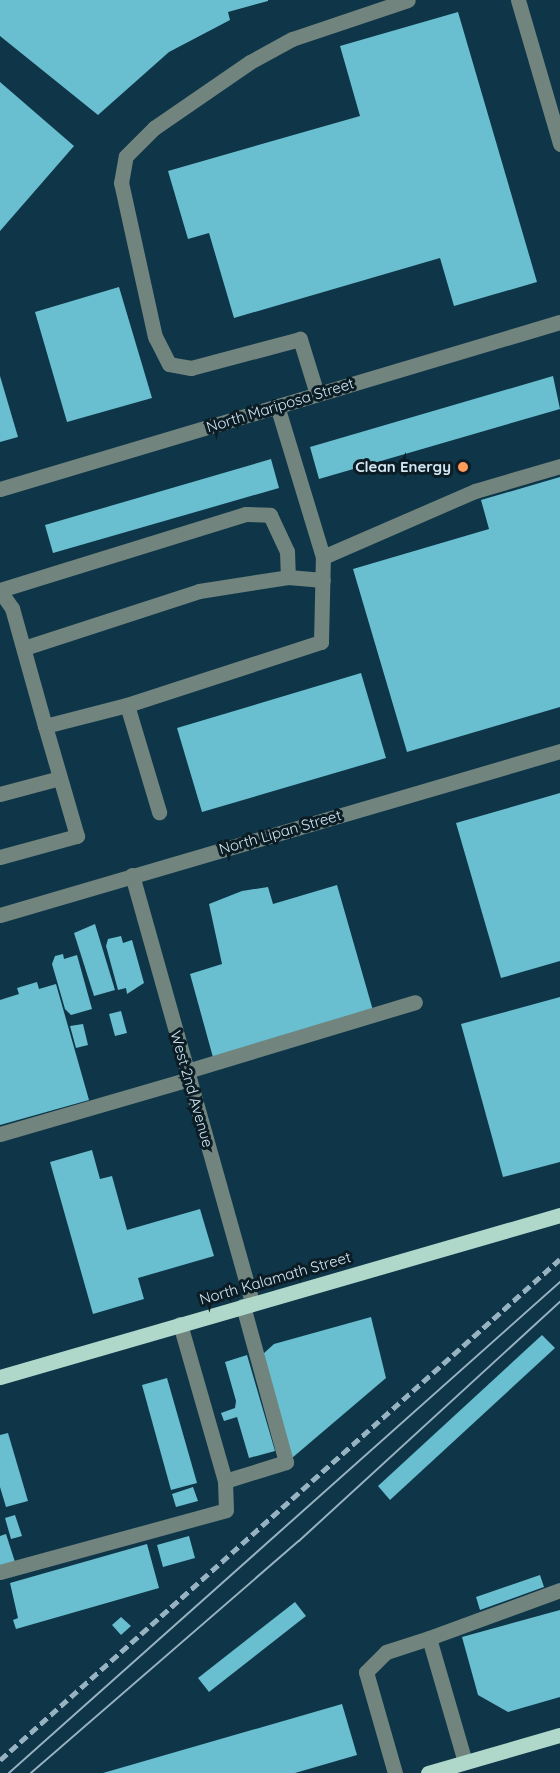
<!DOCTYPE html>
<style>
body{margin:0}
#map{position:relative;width:560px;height:1773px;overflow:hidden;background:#0e3648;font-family:Quicksand,sans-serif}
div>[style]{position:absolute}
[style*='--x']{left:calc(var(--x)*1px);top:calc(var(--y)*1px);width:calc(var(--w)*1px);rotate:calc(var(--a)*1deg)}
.building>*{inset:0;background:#69becf}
.minor>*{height:15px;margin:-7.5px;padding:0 7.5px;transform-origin:7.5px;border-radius:7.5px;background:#71847e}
.major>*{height:15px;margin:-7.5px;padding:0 7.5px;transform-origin:7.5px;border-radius:7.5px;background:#afd8ca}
.tram>*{height:1.5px;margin:-0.75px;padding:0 0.75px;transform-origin:0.75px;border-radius:0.75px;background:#97b2c0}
.rail>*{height:4.5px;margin-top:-2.25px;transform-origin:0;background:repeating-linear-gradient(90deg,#97b2c0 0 9px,transparent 0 13.5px)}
.dots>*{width:16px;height:16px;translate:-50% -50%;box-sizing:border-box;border:3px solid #0b1c24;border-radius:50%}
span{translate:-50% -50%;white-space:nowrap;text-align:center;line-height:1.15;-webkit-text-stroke:6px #0b1c24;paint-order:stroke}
.street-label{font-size:15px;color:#d2e7f3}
.poi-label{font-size:15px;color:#d2e7f3;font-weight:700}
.right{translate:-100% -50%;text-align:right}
</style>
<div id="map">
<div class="building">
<div style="clip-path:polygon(0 0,268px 0,268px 1px,228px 12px,230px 20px,169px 52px,98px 115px,0 36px)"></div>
<div style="clip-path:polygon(458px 12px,537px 282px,454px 306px,440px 258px,234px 318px,209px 233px,188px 239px,168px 171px,360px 116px,340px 46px)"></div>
<div style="clip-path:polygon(0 82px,74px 146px,0 231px)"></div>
<div style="clip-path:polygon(119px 287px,152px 398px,67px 422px,35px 312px)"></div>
<div style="clip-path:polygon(0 376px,18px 437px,0 442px)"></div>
<div style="clip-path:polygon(553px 376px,560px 409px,319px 479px,310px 447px)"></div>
<div style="clip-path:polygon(271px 459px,279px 488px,53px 553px,45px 525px)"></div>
<div style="clip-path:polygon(560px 477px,560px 707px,407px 752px,353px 569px,489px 529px,481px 500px)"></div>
<div style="clip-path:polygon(361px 673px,386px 758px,202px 812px,177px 728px)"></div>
<div style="clip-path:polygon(560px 793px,560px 961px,501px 978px,456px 823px)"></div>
<div style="clip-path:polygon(337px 885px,374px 1014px,214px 1061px,190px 974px,222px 964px,209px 904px,242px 891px,268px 887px,273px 904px)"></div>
<div style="clip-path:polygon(95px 924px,115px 990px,94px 996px,74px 933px)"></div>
<div style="clip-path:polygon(121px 936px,123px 943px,132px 940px,144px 983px,127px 994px,126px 988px,118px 990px,106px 946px,108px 939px)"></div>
<div style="clip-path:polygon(63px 954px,64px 959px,77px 955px,92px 1009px,71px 1015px,65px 1009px,52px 964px,55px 956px)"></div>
<div style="clip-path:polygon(37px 982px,39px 989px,56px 984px,89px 1100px,0 1125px,0 1000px,19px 994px,17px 988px)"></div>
<div style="clip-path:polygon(560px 997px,560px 1162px,503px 1177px,461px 1024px)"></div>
<div style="clip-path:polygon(121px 1011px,127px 1033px,115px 1036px,109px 1014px)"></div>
<div style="clip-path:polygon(83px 1024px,88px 1045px,76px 1048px,70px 1026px)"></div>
<div style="clip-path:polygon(92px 1150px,100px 1179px,112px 1176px,127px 1230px,200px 1209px,214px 1256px,138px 1278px,144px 1299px,93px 1314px,50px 1162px)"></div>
<div style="clip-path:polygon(371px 1317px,386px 1378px,292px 1458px,263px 1354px,274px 1344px)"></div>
<div style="clip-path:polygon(542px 1335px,555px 1348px,390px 1500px,378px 1486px)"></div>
<div style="clip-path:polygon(247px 1355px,275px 1451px,249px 1458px,237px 1417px,224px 1421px,221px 1413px,235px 1408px,236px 1401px,225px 1362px)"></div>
<div style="clip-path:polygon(167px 1378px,197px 1483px,171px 1490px,142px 1385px)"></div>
<div style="clip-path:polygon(8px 1433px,28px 1501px,6px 1507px,0 1487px,0 1435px)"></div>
<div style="clip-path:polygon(193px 1487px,198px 1501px,176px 1507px,172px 1494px)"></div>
<div style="clip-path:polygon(15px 1515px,22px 1536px,11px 1539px,5px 1518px)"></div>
<div style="clip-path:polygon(6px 1534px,15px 1562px,0 1567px,0 1536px)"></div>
<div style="clip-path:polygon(189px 1536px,195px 1558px,163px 1567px,157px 1545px)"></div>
<div style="clip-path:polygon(147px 1544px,159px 1588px,16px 1629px,13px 1620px,18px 1618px,10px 1583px)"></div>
<div style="clip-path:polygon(540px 1575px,544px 1587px,480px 1610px,476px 1597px)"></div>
<div style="clip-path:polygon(295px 1602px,306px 1616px,209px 1692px,198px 1678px)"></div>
<div style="clip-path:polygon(560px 1610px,560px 1697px,508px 1712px,478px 1695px,462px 1637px)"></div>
<div style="clip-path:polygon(121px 1617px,131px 1626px,121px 1635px,112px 1625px)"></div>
<div style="clip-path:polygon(342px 1704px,357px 1755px,295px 1773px,103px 1773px)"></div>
</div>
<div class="minor">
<div style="--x:518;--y:0;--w:150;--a:73.7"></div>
<div style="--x:317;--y:394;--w:58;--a:-107.2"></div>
<div style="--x:300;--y:339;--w:113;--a:165.1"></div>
<div style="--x:191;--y:368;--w:22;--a:-170"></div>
<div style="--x:169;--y:364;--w:30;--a:-117"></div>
<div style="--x:155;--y:337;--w:158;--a:-102.4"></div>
<div style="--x:121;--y:183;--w:27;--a:-80"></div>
<div style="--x:126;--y:156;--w:40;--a:-45"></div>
<div style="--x:154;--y:128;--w:116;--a:-34.5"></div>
<div style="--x:250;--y:62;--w:48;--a:-28.7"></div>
<div style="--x:292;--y:39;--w:122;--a:-18.6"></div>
<div style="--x:0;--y:489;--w:584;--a:-16.61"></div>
<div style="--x:323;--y:557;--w:166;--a:-23.5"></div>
<div style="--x:475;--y:491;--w:89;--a:-16.4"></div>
<div style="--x:0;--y:590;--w:257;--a:-17.2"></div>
<div style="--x:246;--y:514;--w:24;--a:2"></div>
<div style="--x:270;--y:515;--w:40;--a:65"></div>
<div style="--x:287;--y:551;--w:26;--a:88"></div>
<div style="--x:0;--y:591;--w:21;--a:55"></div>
<div style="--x:12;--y:608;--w:123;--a:74.4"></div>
<div style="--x:45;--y:726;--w:85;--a:-14.4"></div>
<div style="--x:127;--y:705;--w:112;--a:73.3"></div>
<div style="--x:24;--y:648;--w:184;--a:-18"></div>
<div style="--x:199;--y:591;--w:90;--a:-8.9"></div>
<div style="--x:288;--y:577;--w:35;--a:5"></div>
<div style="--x:127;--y:705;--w:204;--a:-18"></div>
<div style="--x:321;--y:642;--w:85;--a:-88.7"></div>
<div style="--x:323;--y:557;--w:158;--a:-106.9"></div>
<div style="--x:0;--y:794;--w:62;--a:-14.9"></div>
<div style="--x:0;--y:857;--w:80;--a:-15.3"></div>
<div style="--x:77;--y:836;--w:115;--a:-106.2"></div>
<div style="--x:132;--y:875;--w:445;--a:74.3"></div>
<div style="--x:0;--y:915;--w:584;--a:-16.32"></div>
<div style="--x:187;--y:1071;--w:238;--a:-16.8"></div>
<div style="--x:0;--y:1134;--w:197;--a:-16.2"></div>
<div style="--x:180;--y:1324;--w:163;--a:74"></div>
<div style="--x:225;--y:1481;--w:64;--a:-17.3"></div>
<div style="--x:286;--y:1462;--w:162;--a:-105.4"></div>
<div style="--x:0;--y:1572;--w:234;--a:-15.3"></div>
<div style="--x:226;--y:1510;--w:29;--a:-92"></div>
<div style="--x:465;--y:1762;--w:129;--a:-106.2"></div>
<div style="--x:429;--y:1638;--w:140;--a:-20.1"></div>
<div style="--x:395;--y:1773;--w:105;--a:-106"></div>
<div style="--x:366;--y:1672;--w:28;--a:-45"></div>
<div style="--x:386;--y:1652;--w:45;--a:-18"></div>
</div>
<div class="major">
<div style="--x:0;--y:1377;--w:583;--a:-16.13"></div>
<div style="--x:428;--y:1773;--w:137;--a:-16.1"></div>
</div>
<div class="tram">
<div style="--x:9;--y:1773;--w:738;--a:-41.7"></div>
<div style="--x:31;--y:1773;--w:354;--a:-40.9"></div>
<div style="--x:299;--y:1541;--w:354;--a:-42.5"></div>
</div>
<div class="rail">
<div style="--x:0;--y:1760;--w:751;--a:-41.82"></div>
</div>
<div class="dots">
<div style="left:463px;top:467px;background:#ff9b5a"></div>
</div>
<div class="street-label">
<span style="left:280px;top:405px;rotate:-17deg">North Mariposa Street</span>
<span style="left:280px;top:832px;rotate:-16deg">North Lipan Street</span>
<span style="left:192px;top:1089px;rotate:74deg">West 2nd Avenue</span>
<span style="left:275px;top:1278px;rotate:-16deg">North Kalamath Street</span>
</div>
<div class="poi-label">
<span class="right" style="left:451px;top:467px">Clean Energy</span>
</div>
</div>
